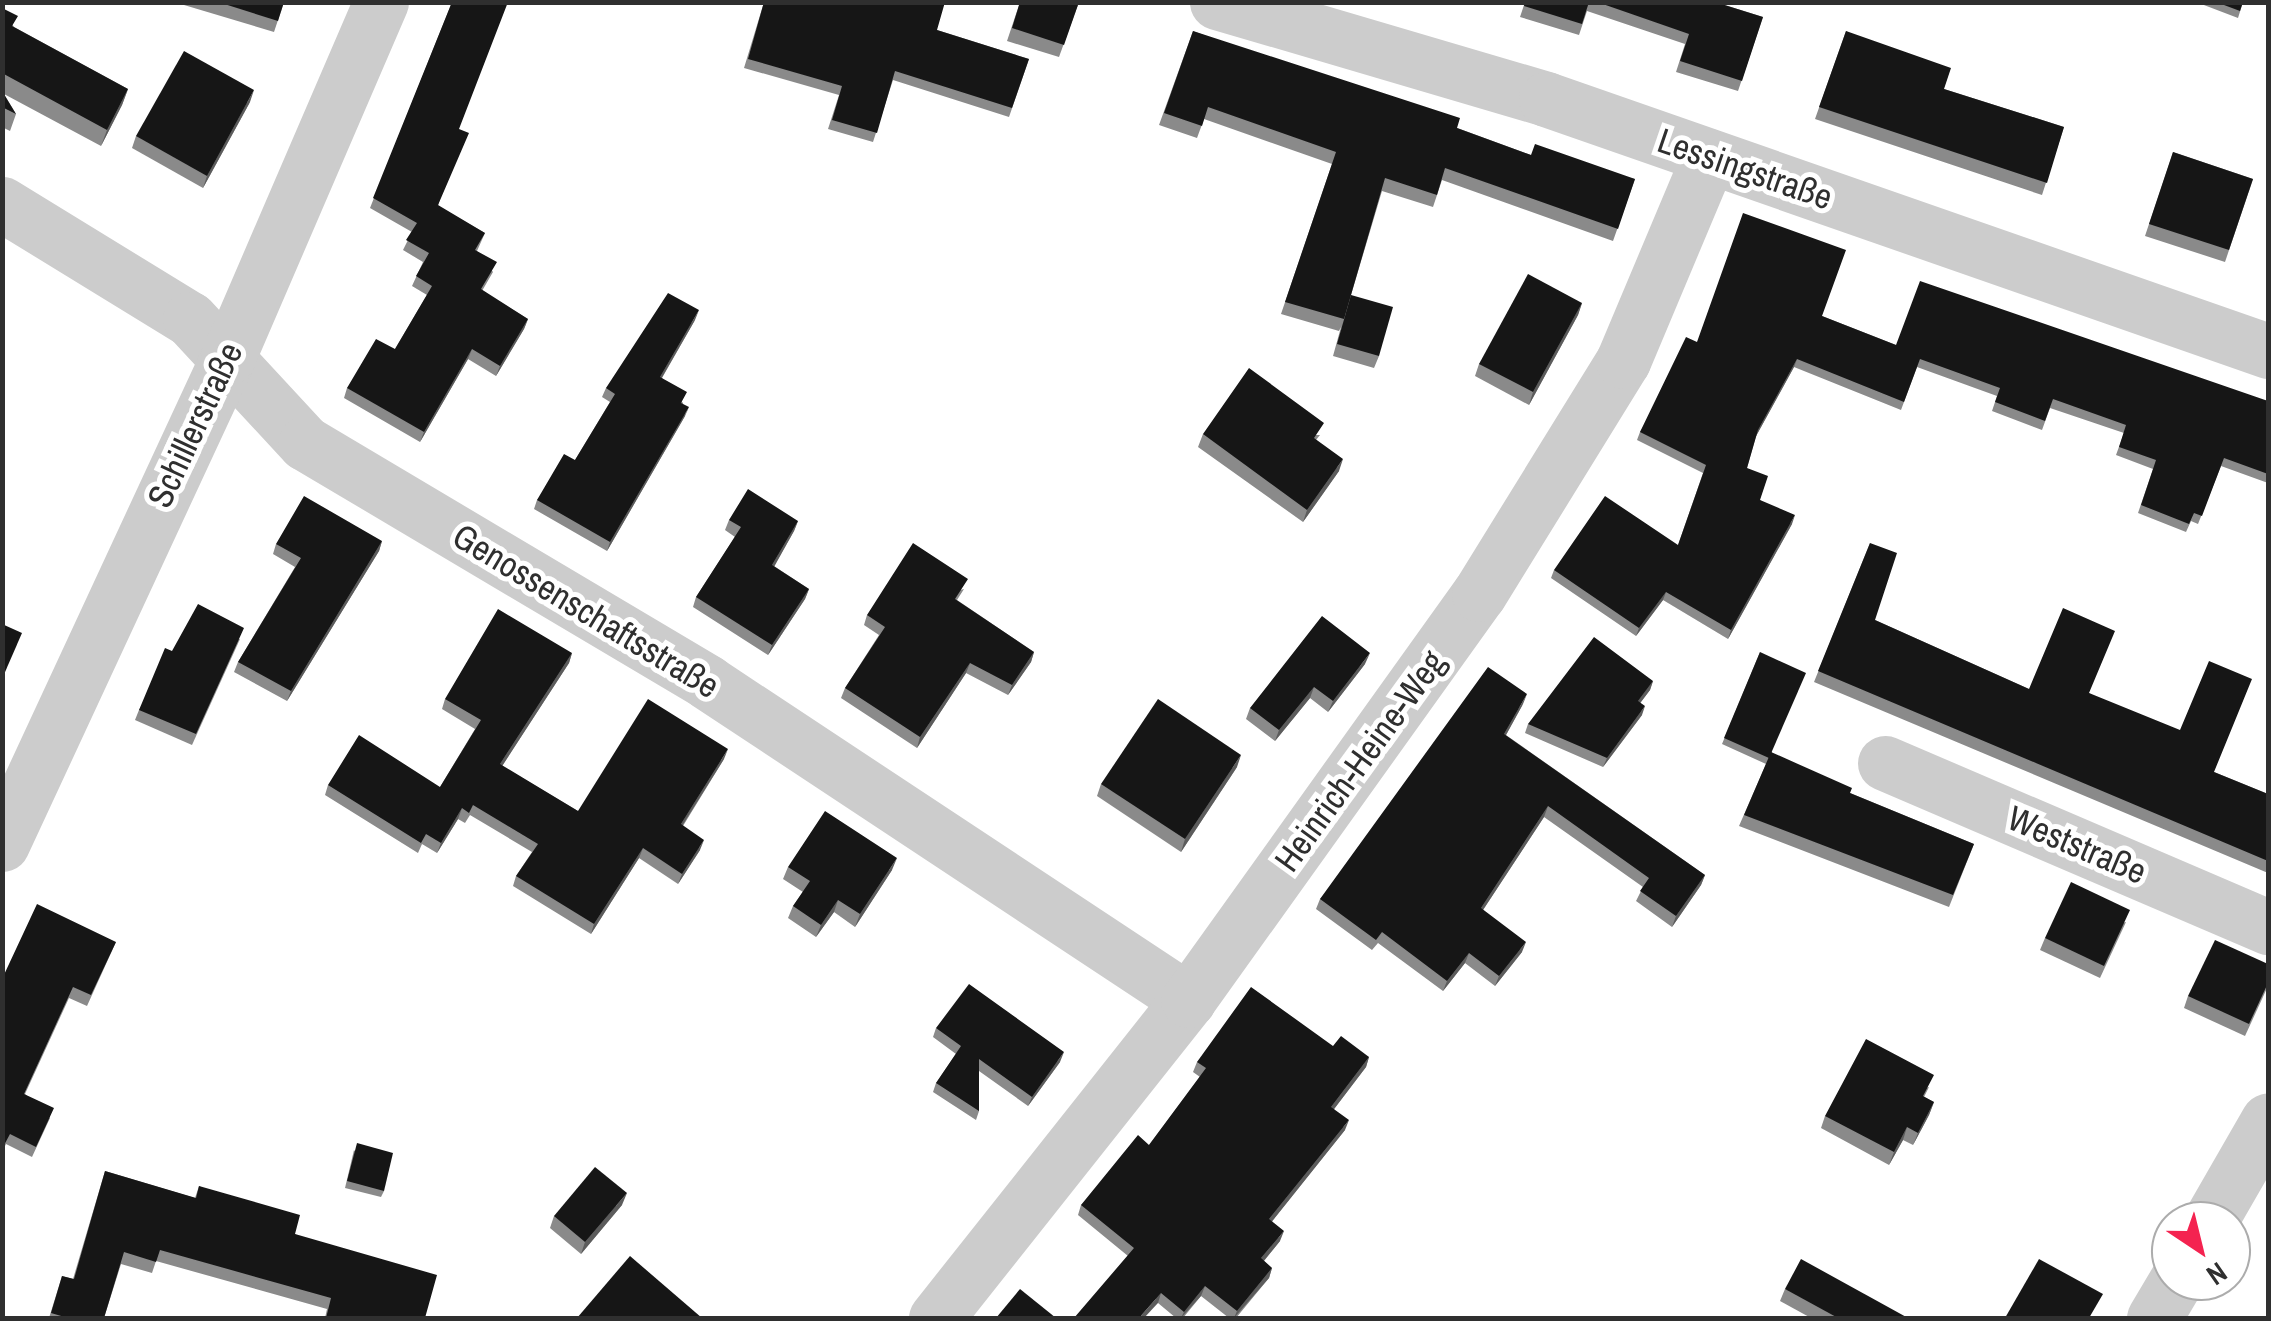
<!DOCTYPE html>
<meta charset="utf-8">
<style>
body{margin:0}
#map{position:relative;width:2271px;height:1321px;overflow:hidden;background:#fff;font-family:"Archivo Narrow",sans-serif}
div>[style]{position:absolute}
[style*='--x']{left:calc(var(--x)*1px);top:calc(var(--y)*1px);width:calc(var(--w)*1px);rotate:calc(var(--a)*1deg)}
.minor>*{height:55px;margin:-27.5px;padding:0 27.5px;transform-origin:27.5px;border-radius:27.5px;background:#ccc}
.wall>*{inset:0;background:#8a8a8a}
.shaded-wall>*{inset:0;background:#5c5c5c}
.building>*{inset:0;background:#161616}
span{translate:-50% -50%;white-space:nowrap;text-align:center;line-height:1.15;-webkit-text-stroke:10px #fff;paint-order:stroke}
.street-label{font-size:35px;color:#2f2f2f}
.frame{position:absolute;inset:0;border:5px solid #2f2f2f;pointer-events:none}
.north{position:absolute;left:2151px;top:1201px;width:100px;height:100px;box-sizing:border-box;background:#fff;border:2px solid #acacac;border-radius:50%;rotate:145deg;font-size:28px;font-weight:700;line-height:40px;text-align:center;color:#2f2f2f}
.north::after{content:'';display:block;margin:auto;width:35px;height:45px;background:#f42350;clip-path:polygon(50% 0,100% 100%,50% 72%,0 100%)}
</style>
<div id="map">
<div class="minor">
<div style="--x:1217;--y:2;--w:343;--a:16.4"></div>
<div style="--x:1546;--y:99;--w:765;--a:19.24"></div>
<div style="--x:2;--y:204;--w:220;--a:31.5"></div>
<div style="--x:190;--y:319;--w:169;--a:47.2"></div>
<div style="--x:305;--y:443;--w:468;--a:30.7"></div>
<div style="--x:707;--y:682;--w:577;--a:33.47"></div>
<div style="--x:1885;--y:763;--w:417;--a:23.2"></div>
<div style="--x:2;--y:844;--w:537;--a:-65.11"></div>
<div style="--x:228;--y:357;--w:387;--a:-66.7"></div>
<div style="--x:2210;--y:1221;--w:116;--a:-60.1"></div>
<div style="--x:936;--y:1318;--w:406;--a:-51.6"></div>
<div style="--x:1188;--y:1000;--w:500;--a:-54.4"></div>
<div style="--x:1479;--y:594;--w:274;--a:-58.3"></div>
<div style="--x:1623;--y:361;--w:222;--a:-67.2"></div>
<div style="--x:2154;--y:1318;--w:43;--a:-59.3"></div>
</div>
<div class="wall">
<div style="clip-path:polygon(185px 2px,284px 2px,274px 32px,184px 5px)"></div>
<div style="clip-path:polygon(452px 2px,459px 129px,438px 206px,485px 233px,477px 251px,493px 272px,482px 291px,528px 319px,524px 329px,496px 376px,468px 359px,420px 442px,344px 398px,347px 388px,395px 349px,427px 295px,412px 286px,423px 262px,403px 250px,412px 232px,370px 208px)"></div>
<div style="clip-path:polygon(764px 2px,937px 30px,1029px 59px,1009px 117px,893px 80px,873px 142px,828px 129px,839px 95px,744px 68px)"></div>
<div style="clip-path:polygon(1020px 2px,1079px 2px,1059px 57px,1007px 41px)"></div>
<div style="clip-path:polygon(1525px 2px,1715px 2px,1763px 17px,1738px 91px,1676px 72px,1685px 44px,1587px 11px,1579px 35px,1520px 17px)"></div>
<div style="clip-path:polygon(2196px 2px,2243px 2px,2238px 18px)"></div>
<div style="clip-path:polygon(2px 8px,14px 27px,128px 89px,122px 105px,101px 146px,4px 94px,16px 114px,10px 131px,2px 127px)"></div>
<div style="clip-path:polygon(1193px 31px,1531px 155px,1635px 179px,1613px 241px,1442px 180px,1433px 207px,1382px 191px,1351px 295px,1379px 356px,1374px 368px,1333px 356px,1341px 327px,1339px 331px,1281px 314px,1332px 164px,1204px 119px,1197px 138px,1159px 125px)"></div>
<div style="clip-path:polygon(1846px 31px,1944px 89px,2064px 127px,2042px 195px,1815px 119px)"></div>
<div style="clip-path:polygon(250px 102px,203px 188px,132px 148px,136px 136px)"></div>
<div style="clip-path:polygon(2173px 152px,2253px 179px,2225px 262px,2145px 236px)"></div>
<div style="clip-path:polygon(1582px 303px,1578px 315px,1529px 405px,1475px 376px,1479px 364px)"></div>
<div style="clip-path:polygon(1822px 316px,1896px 345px,2268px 401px,2268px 483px,2221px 466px,2198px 524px,2191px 521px,2186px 532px,2138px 513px,2153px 469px,2116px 455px,2124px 433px,2050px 408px,2042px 430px,1992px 411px,1997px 396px,1917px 367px,1901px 410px,1794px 367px,1756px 436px,1747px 468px,1760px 500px,1792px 524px,1728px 639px,1663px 600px,1636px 636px,1551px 578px,1554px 570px,1678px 545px,1703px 473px,1637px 440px,1640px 432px,1697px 342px)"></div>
<div style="clip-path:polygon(695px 320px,662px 378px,683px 403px,685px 416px,607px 551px,534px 509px,537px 500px,575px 460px,610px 402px,602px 397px,606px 388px)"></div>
<div style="clip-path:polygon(1203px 434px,1320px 435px,1316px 440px,1339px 471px,1303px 522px,1198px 447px)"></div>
<div style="clip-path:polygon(729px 520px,798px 521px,794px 531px,774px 566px,809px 589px,805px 599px,768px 655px,693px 607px,696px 597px,735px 537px,725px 530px)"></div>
<div style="clip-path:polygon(382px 541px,379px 551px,287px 701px,234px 672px,238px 662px,295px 567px,273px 554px,276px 544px)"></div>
<div style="clip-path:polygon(1870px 543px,1875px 620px,2029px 689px,2089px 693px,2214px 772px,2268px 794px,2268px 873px,1814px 682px)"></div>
<div style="clip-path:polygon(964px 589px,957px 600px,1034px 652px,1031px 662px,1008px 695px,966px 673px,917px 748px,841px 698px,845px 688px,879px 635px,864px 625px,867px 615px)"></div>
<div style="clip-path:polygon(240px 639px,192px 745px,135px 720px,139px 710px,172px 651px)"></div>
<div style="clip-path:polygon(1760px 652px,1772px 753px,1850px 793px,1974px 844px,1949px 907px,1739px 826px,1766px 764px,1722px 744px)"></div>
<div style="clip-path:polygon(572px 653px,569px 663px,502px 766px,578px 811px,724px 759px,683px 826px,700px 850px,678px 884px,639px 858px,591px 934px,513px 886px,516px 876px,532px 852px,470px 815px,465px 823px,458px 819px,437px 853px,422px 844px,418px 853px,325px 795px,328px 785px,440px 787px,475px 729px,442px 709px,445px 699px)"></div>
<div style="clip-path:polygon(1365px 664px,1328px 712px,1310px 698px,1275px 741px,1246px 719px,1250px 708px)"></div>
<div style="clip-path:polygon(1653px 681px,1650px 690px,1640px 703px,1642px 715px,1603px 767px,1525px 733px,1528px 724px)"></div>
<div style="clip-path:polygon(1523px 704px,1506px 735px,1705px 875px,1701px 885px,1672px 927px,1636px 901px,1643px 887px,1544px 817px,1483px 910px,1522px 952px,1495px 986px,1465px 963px,1443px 991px,1378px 943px,1372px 950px,1316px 909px,1320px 899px)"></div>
<div style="clip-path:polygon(1237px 767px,1181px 852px,1097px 796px,1101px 784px)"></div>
<div style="clip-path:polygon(788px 867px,892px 870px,855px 927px,834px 912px,816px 937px,788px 918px,793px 906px,803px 892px,783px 879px)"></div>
<div style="clip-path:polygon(2126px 922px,2100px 978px,2040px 950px,2045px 938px)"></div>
<div style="clip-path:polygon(116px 942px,87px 1006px,69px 998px,25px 1094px,50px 1118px,32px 1157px,6px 1144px,2px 1152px,2px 979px)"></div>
<div style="clip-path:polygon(2268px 986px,2245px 1036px,2184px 1008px,2188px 996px)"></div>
<div style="clip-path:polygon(936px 1028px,1060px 1062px,1028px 1106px,979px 1071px,979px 1111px,976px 1120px,933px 1092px,936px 1083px,956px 1054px,933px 1037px)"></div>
<div style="clip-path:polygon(1333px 1046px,1369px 1057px,1366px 1067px,1334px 1109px,1345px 1130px,1272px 1221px,1280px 1241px,1264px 1261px,1272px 1268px,1269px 1278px,1236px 1318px,1229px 1318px,1201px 1296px,1183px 1318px,1176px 1318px,1158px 1303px,1128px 1256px,1078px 1215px,1081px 1205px,1149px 1145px,1200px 1077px,1193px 1072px,1197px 1062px)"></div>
<div style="clip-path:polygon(1929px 1087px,1924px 1097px,1934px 1102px,1929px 1115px,1913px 1145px,1903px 1140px,1889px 1165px,1821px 1128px,1825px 1116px)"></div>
<div style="clip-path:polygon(354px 1150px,384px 1191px,381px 1197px,345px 1188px)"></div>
<div style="clip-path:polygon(105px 1171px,195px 1198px,199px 1186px,295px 1234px,425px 1318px,325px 1318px,327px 1309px,156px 1261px,152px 1273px,121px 1264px,104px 1318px,49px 1318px,62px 1276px,73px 1279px)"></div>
<div style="clip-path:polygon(622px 1205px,581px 1254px,550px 1228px,554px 1216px)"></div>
<div style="clip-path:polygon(1785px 1289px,1908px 1318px,1811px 1318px,1780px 1301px)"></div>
</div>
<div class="shaded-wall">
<div style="clip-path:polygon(128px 89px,122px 105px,101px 146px,107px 130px)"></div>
<div style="clip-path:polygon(254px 90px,250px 102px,203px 188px,207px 176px)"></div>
<div style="clip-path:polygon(1582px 303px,1578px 315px,1529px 405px,1533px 392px)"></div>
<div style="clip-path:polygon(699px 310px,695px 320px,657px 386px,660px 377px)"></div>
<div style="clip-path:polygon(528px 319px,524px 329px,496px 376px,500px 366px)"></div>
<div style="clip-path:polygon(472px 349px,468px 359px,420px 442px,424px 432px)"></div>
<div style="clip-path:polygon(1797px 359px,1794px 367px,1755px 438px,1758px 430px)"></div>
<div style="clip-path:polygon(689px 407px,685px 416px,607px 551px,610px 542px)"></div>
<div style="clip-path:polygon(1343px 459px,1339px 471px,1303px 522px,1307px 510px)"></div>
<div style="clip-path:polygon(1795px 515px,1792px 524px,1728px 639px,1731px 630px)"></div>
<div style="clip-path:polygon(798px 521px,794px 531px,769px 576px,772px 565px)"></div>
<div style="clip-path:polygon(382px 541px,379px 551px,287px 701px,291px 691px)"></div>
<div style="clip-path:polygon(809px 589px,805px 599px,768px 655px,772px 645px)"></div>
<div style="clip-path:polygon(1666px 592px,1663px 600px,1636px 636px,1639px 628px)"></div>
<div style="clip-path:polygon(1034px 652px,1031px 662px,1008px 695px,1012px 685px)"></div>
<div style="clip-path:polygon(572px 653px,569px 663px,497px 774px,500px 764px)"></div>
<div style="clip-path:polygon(1370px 653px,1365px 664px,1328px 712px,1333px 701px)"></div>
<div style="clip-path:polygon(970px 663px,966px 673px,917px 748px,920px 737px)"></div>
<div style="clip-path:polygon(1653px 681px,1650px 690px,1635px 710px,1638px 701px)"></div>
<div style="clip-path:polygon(1314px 687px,1310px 698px,1275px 741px,1279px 730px)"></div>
<div style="clip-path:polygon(1527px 694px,1523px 704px,1501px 744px,1504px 734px)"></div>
<div style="clip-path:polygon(1645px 706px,1642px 715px,1603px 767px,1607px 758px)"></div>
<div style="clip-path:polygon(728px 749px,724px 759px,677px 834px,681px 824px)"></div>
<div style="clip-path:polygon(1241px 755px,1237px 767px,1181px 852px,1185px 839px)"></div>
<div style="clip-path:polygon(1548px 806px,1544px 817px,1477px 919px,1481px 908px)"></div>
<div style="clip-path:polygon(462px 808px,458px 819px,437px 853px,441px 843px)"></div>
<div style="clip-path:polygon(704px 840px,700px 850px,678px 884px,682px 874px)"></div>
<div style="clip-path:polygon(643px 848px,639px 858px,591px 934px,594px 924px)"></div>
<div style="clip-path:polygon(897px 858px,892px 870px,855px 927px,860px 914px)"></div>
<div style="clip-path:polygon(1705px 875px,1701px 885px,1672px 927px,1676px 916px)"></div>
<div style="clip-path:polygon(838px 900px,834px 912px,816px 937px,821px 925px)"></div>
<div style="clip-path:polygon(1526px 942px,1522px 952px,1495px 986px,1499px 976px)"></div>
<div style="clip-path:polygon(1469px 953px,1465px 963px,1443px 991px,1447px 981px)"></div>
<div style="clip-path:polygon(1064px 1052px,1060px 1062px,1028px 1106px,1032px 1097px)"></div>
<div style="clip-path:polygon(1369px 1057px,1366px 1067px,1328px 1117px,1331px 1107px)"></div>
<div style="clip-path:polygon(1934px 1102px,1929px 1115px,1913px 1145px,1918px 1133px)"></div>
<div style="clip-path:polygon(1349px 1120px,1345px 1130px,1266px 1229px,1269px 1219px)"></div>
<div style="clip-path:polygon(1907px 1127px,1903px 1140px,1889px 1165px,1894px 1152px)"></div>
<div style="clip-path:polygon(627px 1193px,622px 1205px,581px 1254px,585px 1242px)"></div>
<div style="clip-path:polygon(1284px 1231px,1280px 1241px,1257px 1269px,1261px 1258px)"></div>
<div style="clip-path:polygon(1272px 1268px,1269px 1278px,1234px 1318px,1237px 1311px)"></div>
<div style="clip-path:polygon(1205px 1286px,1201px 1296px,1181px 1318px,1184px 1312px)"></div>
<div style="clip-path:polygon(1161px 1293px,1158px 1303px,1144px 1318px,1139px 1318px)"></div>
</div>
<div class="building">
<div style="clip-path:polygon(218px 2px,284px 2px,278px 21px)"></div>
<div style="clip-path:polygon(452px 2px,508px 2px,459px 129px,469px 133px,438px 205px,485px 233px,475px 250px,497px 262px,481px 289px,528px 319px,500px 366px,472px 349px,424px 432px,347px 388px,376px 339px,395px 349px,432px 286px,416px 276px,429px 253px,406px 240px,417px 223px,373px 198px)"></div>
<div style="clip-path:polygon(764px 2px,945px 2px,937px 30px,1029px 59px,1012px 108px,895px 71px,877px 133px,832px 120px,842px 86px,748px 59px)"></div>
<div style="clip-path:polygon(1020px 2px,1079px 2px,1064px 45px,1012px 28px)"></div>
<div style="clip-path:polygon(1525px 2px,1589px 2px,1582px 24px,1524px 6px)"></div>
<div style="clip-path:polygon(1597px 2px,1715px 2px,1763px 17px,1742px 81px,1680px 61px,1689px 34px)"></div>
<div style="clip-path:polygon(2216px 2px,2243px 2px,2240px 11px)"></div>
<div style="clip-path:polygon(2px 8px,18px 16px,12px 26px,128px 89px,107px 130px,2px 73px)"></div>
<div style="clip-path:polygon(1193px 31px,1460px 118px,1457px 128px,1531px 155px,1535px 144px,1635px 179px,1618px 229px,1445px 168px,1437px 195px,1385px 178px,1344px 319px,1285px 302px,1336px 152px,1208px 107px,1202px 126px,1164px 113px)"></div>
<div style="clip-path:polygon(1846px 31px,1951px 68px,1944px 89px,2064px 127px,2047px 183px,1819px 107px)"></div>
<div style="clip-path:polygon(184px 51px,254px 90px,207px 176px,136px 136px)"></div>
<div style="clip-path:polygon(2px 91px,16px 114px,2px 107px)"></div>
<div style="clip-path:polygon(2173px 152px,2253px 179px,2229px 250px,2149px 224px)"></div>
<div style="clip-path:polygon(1743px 213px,1846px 250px,1822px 316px,1896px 345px,1920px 281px,2268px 401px,2268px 474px,2224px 458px,2202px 516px,2194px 513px,2189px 524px,2141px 505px,2156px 460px,2119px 447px,2126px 425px,2053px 399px,2045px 421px,1995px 402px,2000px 388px,1920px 359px,1904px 402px,1797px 359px,1758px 430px,1747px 468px,1768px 476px,1760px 500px,1795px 515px,1731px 630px,1666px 592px,1639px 628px,1554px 570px,1605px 496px,1678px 545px,1706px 465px,1640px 432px,1686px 337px,1697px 342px)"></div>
<div style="clip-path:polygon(1528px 274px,1582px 303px,1533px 392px,1479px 364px)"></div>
<div style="clip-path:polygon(668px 293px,699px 310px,660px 377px,687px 392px,681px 403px,689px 407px,610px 542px,537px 500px,564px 454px,575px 460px,615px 394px,606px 388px)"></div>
<div style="clip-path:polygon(1351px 295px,1393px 307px,1379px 356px,1337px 344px)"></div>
<div style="clip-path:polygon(1249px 368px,1324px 423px,1314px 438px,1343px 459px,1307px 510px,1203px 434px)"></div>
<div style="clip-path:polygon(748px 489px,798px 521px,772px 565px,809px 589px,772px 645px,696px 597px,741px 527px,729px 520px)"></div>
<div style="clip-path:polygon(304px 496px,382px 541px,291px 691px,238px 662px,301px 558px,276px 544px)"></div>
<div style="clip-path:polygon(913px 543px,968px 579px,955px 599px,1034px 652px,1012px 685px,970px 663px,920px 737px,845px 688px,885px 627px,867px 615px)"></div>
<div style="clip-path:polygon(1870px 543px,1897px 553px,1875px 620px,2029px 689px,2063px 608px,2115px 631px,2089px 693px,2180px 730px,2209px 661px,2252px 679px,2214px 772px,2268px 794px,2268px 861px,1818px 671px)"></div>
<div style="clip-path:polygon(198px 604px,244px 628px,196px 734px,139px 710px,165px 648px,172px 651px)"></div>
<div style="clip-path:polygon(498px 609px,572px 653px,500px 764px,578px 811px,648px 699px,728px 749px,681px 824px,704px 840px,682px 874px,643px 848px,594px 924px,516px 876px,538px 844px,473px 805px,469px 813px,462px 808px,441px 843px,426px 834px,421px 843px,328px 785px,359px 735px,440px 787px,481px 720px,445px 699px)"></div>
<div style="clip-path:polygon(1322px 616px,1370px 653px,1333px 701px,1314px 687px,1279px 730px,1250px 708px)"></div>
<div style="clip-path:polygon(2px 624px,22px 633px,2px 679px)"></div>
<div style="clip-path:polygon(1594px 637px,1653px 681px,1638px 701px,1645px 706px,1607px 758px,1528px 724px)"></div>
<div style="clip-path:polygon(1760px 652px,1806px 673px,1769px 758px,1724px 738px)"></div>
<div style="clip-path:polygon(1488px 667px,1527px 694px,1504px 734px,1705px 875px,1676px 916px,1640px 891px,1649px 878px,1548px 806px,1481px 908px,1526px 942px,1499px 976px,1469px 953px,1447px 981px,1382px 932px,1376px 940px,1320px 899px)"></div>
<div style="clip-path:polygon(1158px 699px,1241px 755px,1185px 839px,1101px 784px)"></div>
<div style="clip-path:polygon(1771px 752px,1852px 788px,1850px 793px,1974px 844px,1953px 895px,1744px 815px)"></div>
<div style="clip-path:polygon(825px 811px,897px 858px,860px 914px,838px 900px,821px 925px,793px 906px,810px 881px,788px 867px)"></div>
<div style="clip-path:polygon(2071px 882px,2130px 910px,2104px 966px,2045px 938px)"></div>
<div style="clip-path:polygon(37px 904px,116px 942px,91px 995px,73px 987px,24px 1094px,54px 1108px,36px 1147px,10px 1134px,2px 1149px,2px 979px)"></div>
<div style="clip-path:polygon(2215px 940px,2268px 964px,2268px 983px,2249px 1024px,2188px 996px)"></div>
<div style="clip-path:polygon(969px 984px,1064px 1052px,1032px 1097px,979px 1059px,979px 1111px,936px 1083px,961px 1046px,936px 1028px)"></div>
<div style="clip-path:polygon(1251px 987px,1333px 1046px,1341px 1036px,1369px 1057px,1331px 1107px,1349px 1120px,1269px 1219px,1284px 1231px,1261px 1258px,1272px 1268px,1237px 1311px,1205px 1286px,1184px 1312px,1161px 1293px,1139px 1318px,1074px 1318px,1134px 1248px,1081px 1205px,1138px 1135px,1149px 1145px,1206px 1068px,1197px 1062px)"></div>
<div style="clip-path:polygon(1866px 1039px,1934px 1075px,1923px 1096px,1934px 1102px,1918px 1133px,1907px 1127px,1894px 1152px,1825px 1116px)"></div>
<div style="clip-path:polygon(357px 1143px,393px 1153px,384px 1191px,347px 1181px)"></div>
<div style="clip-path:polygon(595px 1167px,627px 1193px,585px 1242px,554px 1216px)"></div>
<div style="clip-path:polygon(105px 1171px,196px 1198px,199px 1186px,300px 1215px,295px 1234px,437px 1275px,425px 1318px,326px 1318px,331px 1298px,160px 1250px,156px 1262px,124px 1252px,104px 1318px,68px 1318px,51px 1313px,62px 1276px,74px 1279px)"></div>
<div style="clip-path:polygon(630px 1256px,702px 1318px,577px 1318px)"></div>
<div style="clip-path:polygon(1801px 1259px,1908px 1318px,1838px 1318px,1785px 1289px)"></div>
<div style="clip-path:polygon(2039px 1259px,2103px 1294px,2089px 1318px,2005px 1318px)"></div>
<div style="clip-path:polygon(1020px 1289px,1056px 1318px,996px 1318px)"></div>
</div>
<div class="street-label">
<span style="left:1745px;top:169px;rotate:19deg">Lessingstraße</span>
<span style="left:195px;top:425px;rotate:-65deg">Schillerstraße</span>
<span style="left:586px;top:611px;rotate:31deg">Genossenschaftsstraße</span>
<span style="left:1360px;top:761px;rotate:-54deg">Heinrich-Heine-Weg</span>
<span style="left:2077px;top:845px;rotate:23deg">Weststraße</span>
</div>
<div class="frame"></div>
<div class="north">N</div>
</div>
